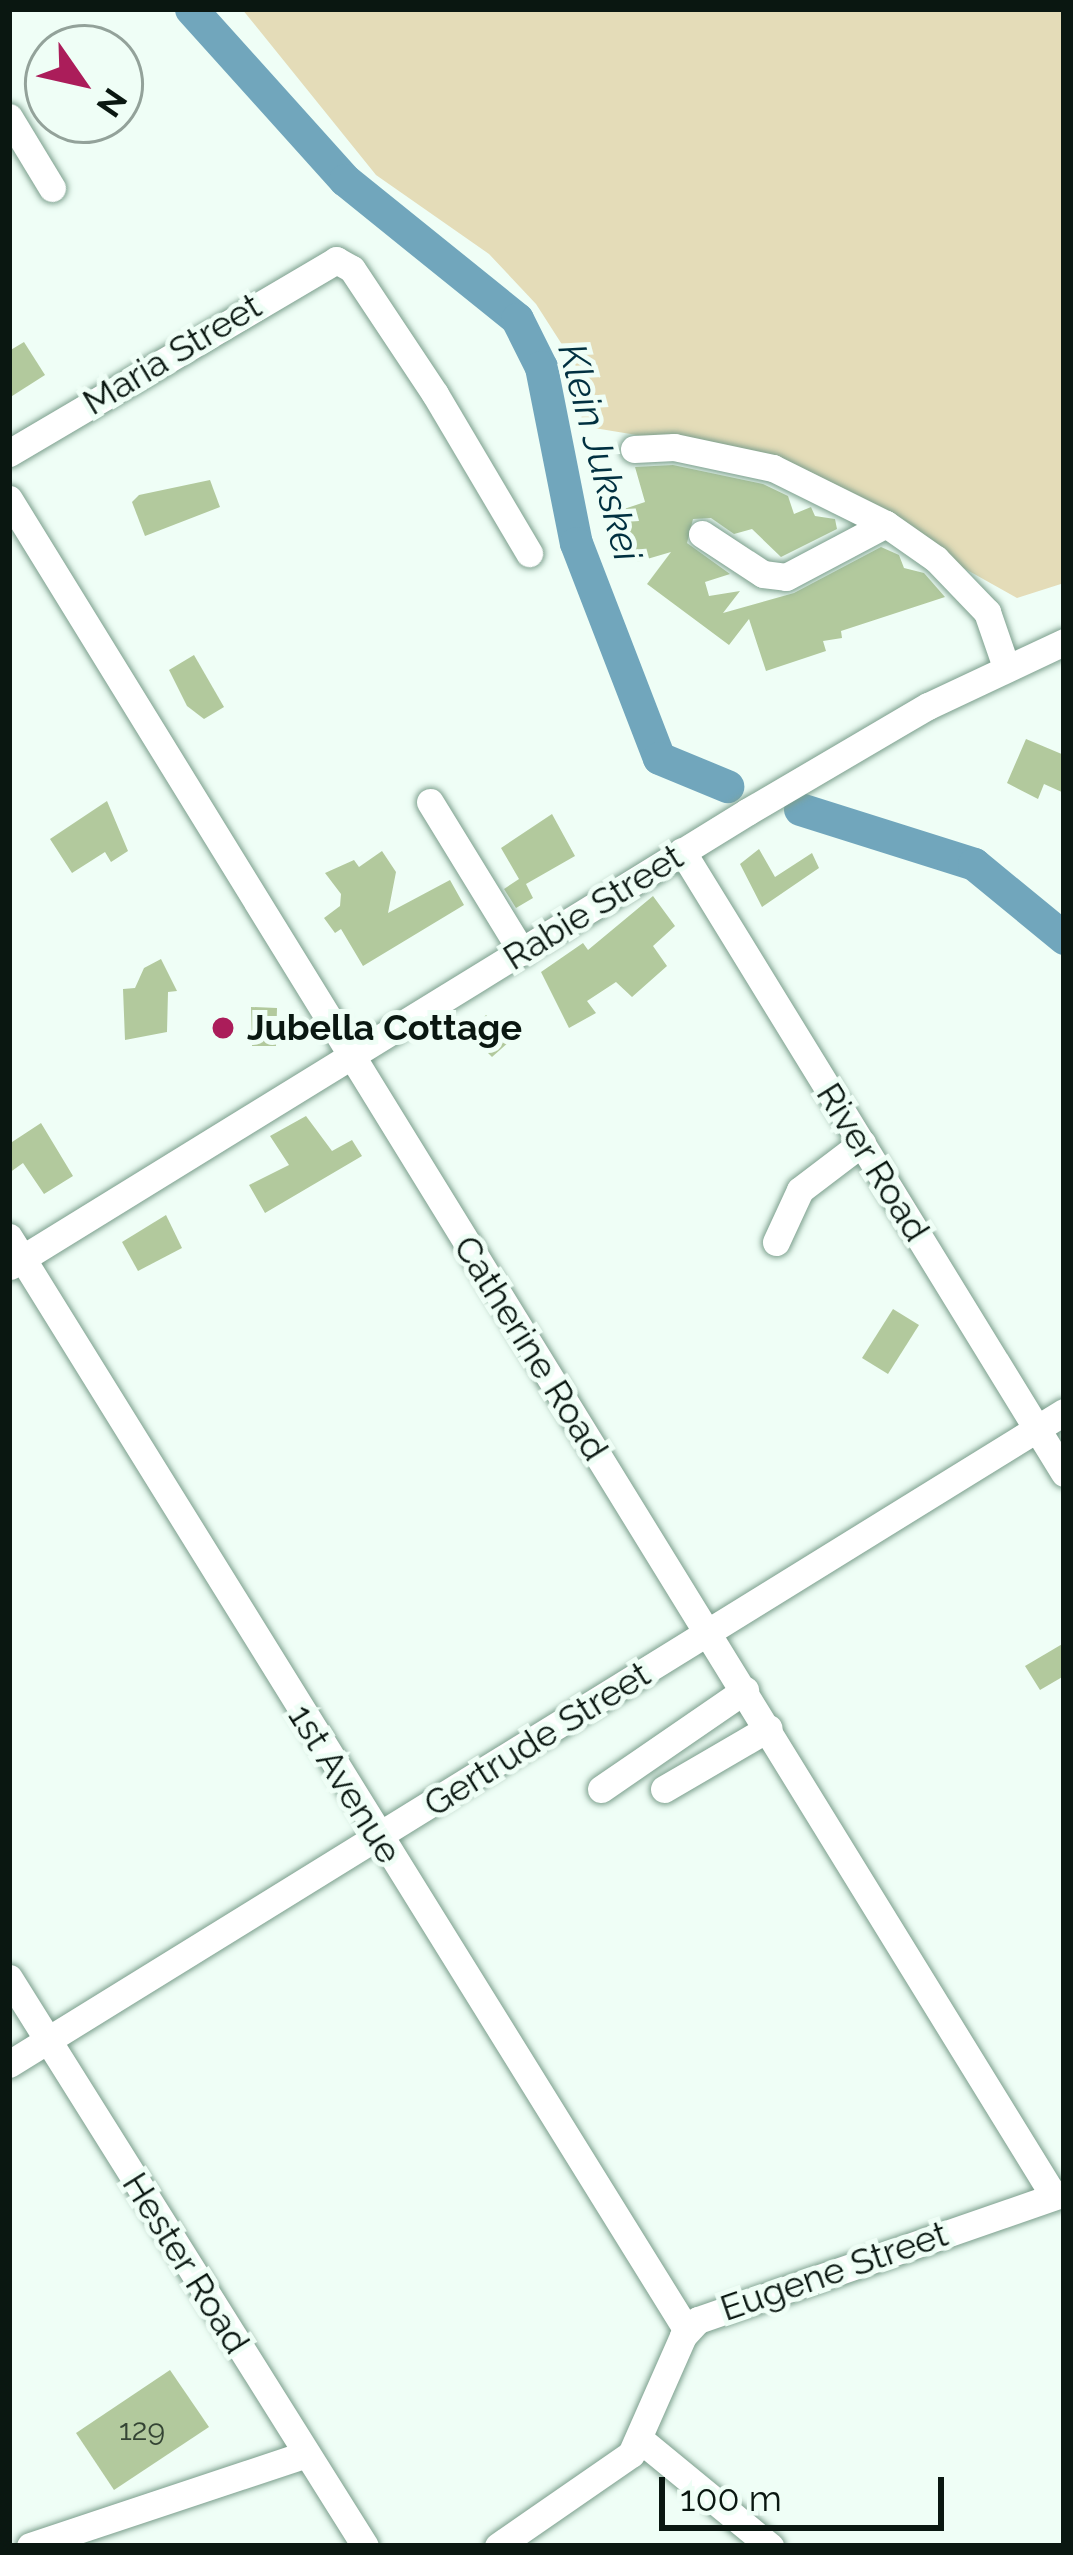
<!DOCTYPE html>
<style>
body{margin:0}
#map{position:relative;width:1073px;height:2555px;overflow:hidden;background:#effef6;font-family:Raleway,sans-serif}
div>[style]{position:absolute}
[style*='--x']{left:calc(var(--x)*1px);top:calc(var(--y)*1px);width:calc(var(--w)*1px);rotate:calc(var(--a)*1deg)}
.green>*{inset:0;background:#e4dcb8}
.river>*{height:33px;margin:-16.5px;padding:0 16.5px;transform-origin:16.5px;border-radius:16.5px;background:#71a6bc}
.building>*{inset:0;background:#b2c99d}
.roads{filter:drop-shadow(0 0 3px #7b9e8c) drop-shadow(0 0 3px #7b9e8c)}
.minor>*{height:27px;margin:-13.5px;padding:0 13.5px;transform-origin:13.5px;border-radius:13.5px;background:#fff}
.dots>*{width:33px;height:33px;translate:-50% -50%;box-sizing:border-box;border:6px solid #effef6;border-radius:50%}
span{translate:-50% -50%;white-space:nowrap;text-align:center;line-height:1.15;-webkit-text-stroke:10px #effef6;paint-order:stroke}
.number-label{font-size:30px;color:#344434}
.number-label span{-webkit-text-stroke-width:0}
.street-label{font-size:36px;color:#0a1711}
.poi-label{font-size:36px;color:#0a1711;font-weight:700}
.left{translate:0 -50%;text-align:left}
.water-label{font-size:39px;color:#003040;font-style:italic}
.frame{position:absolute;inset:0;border:12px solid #0a1711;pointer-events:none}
.north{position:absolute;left:24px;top:24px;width:120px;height:120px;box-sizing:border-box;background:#effef6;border:3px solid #93a29a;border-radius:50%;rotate:124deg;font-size:33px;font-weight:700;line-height:48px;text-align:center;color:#0a1711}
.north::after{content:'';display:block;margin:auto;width:42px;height:54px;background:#ab1d5a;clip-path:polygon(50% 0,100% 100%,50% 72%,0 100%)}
.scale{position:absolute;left:659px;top:2477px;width:285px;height:54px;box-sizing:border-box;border:6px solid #0a1711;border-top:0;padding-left:15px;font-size:36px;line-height:42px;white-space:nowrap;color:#0a1711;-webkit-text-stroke:9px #effef6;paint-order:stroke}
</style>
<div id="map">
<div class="green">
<div style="clip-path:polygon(242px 9px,1064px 9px,1064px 583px,1017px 598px,764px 456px,582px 426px,579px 371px,536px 304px,489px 254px,376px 175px)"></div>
</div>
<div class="river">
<div style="--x:191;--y:9;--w:230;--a:48"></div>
<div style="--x:345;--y:180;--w:221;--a:38.9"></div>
<div style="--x:517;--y:319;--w:54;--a:63.4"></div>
<div style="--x:541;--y:367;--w:179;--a:78.8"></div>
<div style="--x:576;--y:543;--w:230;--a:68.9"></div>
<div style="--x:659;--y:758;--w:74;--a:22.4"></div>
<div style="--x:800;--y:809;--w:182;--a:17.5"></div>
<div style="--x:974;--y:864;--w:117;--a:39.4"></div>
</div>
<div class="building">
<div style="clip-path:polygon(24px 342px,45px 375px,9px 398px,9px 351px)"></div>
<div style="clip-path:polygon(673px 465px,763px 484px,788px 496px,794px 514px,811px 507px,815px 516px,835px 519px,837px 529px,781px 557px,752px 529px,734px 534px,711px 518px,693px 519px,687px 543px,730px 574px,705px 582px,709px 596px,740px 591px,723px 613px,794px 593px,881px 547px,899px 555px,904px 568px,924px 573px,945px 597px,841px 631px,842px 638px,823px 641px,826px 651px,766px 671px,749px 619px,729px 645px,647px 584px,671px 552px,637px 562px,624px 509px,645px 502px,635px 467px)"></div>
<div style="clip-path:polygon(210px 480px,220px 507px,145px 536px,132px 502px,139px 495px)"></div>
<div style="clip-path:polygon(194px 655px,224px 707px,204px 719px,187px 706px,169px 670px)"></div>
<div style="clip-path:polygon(1026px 739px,1064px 755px,1064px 793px,1044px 784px,1038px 799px,1007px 783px)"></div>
<div style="clip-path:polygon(107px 801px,128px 851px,111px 862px,105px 852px,72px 873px,50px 839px)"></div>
<div style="clip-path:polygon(552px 814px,575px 856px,526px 884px,533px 898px,516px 908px,504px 889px,519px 879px,501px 848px)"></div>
<div style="clip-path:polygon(759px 849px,775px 877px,812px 853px,819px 868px,762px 907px,740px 864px)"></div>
<div style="clip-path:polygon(382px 851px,396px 872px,388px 913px,450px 880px,464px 905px,363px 966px,341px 929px,335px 933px,324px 918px,340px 906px,341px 894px,325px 873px,354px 860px,359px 867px)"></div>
<div style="clip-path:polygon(653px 896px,675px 926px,653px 946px,667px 966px,632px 997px,616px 982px,587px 1001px,596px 1013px,569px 1028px,541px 972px,583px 943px,588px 950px)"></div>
<div style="clip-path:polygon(161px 959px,177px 991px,168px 992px,167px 1032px,125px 1040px,123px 989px,135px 988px,144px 968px)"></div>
<div style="clip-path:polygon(251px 1007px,277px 1008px,276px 1046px,252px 1046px)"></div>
<div style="clip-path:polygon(486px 1015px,511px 1040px,492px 1057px,468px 1033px)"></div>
<div style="clip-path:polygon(306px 1116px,332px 1151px,352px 1140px,362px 1156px,265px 1213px,249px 1185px,289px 1165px,270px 1136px)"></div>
<div style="clip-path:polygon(41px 1123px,73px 1176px,44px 1194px,23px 1163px,9px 1173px,9px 1144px)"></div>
<div style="clip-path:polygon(166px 1215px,182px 1248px,138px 1271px,122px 1242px)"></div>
<div style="clip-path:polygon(893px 1309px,919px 1325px,888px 1374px,862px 1358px)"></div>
<div style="clip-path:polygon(1064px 1643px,1064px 1676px,1040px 1690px,1025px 1666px)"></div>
<div style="clip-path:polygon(170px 2370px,209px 2427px,114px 2490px,76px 2433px)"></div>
</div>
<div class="roads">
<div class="minor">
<div style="--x:9;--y:117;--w:83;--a:58.8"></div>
<div style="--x:634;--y:449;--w:40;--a:-2.9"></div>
<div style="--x:674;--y:447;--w:101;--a:12"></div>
<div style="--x:773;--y:468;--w:126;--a:26.4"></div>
<div style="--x:886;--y:524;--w:61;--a:35"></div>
<div style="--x:936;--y:559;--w:74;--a:46.1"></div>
<div style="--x:987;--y:612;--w:58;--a:70.9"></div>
<div style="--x:9;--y:453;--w:380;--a:-30.5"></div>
<div style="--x:336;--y:260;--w:18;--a:29"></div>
<div style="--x:352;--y:269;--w:150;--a:56.4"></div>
<div style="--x:435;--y:394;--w:185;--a:59.4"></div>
<div style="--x:9;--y:499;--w:1993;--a:58.38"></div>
<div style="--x:702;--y:534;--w:73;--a:33.3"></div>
<div style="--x:763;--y:574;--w:23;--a:7"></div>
<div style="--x:786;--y:577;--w:113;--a:-27.9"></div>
<div style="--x:430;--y:802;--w:176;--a:58.5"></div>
<div style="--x:682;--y:851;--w:730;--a:58.44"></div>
<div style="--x:9;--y:1237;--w:1285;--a:58.2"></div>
<div style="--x:776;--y:1242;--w:57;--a:-65.2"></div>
<div style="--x:800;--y:1190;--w:78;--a:-37.2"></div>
<div style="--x:10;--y:1266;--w:866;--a:-31.63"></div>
<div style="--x:747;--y:812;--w:210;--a:-30.4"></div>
<div style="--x:928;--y:706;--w:150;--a:-25.2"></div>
<div style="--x:601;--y:1789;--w:175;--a:-34.5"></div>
<div style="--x:664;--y:1789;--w:121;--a:-30.2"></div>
<div style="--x:9;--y:1978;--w:670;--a:57.92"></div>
<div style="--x:9;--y:2064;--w:1240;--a:-31.72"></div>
<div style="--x:642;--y:2441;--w:166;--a:39.4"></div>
<div style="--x:30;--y:2546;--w:291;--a:-18.4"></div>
<div style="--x:498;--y:2546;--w:162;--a:-34.7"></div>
<div style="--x:631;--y:2454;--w:129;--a:-66.2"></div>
<div style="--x:683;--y:2336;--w:22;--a:-47"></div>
<div style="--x:698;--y:2320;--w:387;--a:-19.1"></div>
</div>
</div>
<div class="dots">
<div style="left:223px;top:1028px;background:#ab1d5a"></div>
</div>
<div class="number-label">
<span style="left:142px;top:2430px">129</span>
</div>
<div class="street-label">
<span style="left:172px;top:354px;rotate:-31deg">Maria Street</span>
<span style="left:593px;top:907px;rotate:-32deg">Rabie Street</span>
<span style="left:873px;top:1162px;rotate:58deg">River Road</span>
<span style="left:531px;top:1348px;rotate:58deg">Catherine Road</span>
<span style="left:537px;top:1739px;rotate:-32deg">Gertrude Street</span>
<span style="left:345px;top:1784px;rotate:58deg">1st Avenue</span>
<span style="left:186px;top:2263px;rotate:58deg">Hester Road</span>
<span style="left:834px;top:2271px;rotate:-19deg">Eugene Street</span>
</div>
<div class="poi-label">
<span class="left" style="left:247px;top:1028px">Jubella Cottage</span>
</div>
<div class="water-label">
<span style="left:600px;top:452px;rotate:75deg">Klein Jukskei</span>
</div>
<div class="frame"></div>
<div class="north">N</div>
<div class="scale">100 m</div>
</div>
